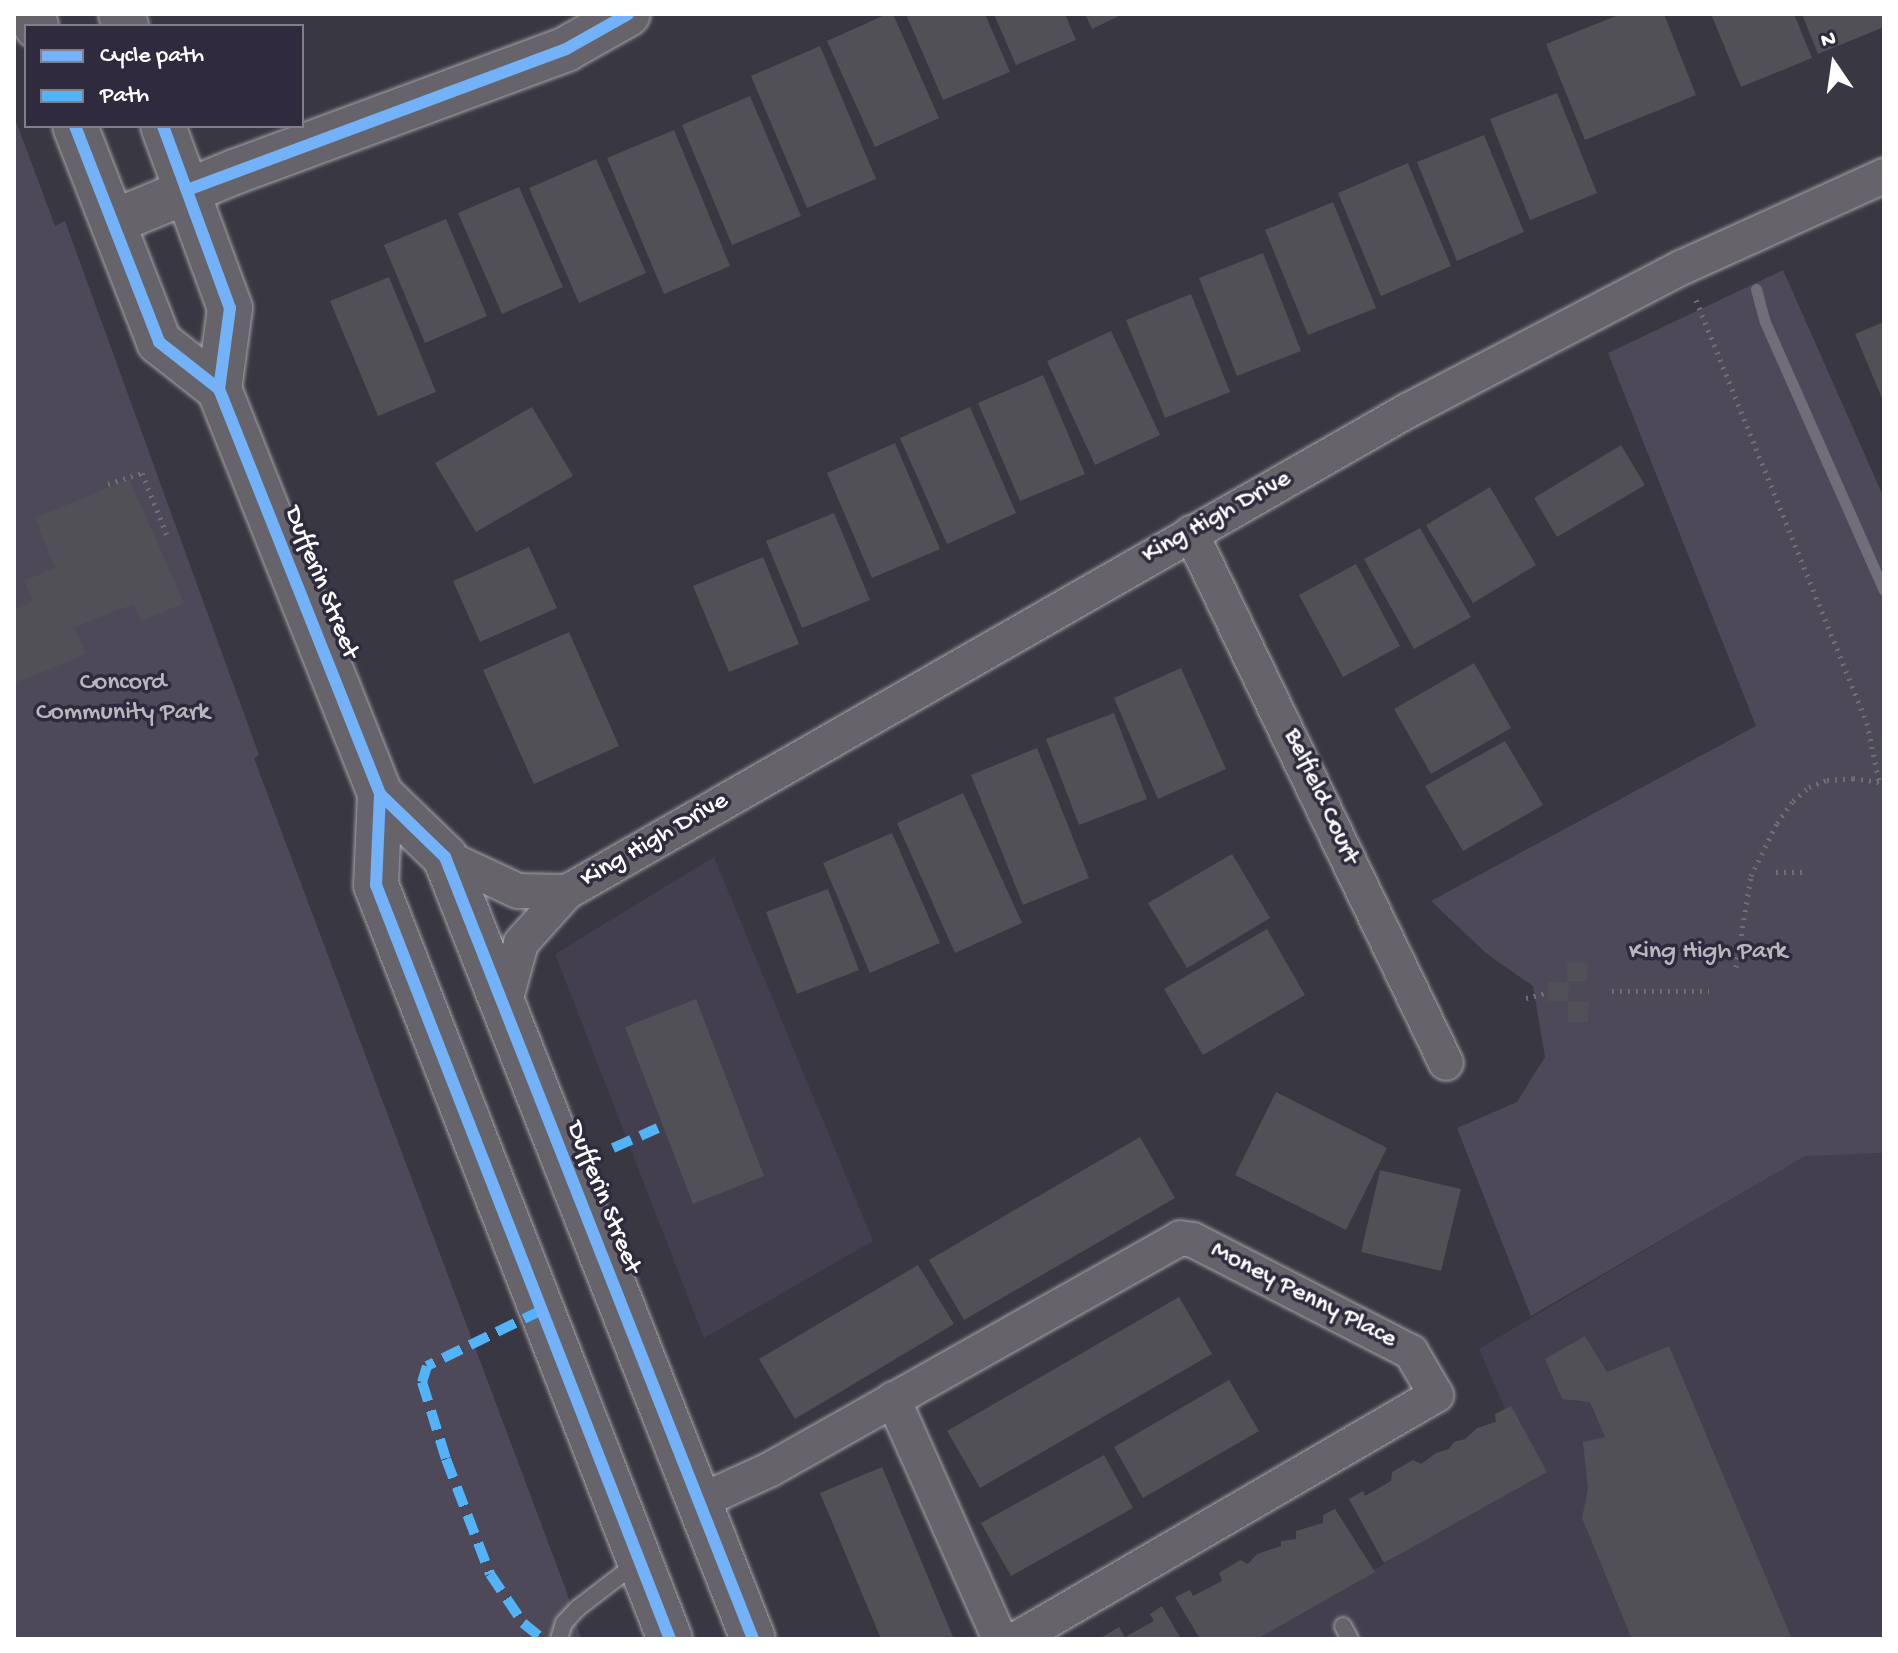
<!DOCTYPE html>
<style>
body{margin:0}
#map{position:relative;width:1898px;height:1653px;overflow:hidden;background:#393741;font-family:"Gochi Hand",sans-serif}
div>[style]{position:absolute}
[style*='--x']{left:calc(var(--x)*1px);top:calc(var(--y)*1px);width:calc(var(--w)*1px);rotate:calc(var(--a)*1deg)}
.built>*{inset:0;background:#433f4f}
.green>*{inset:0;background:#4e4958}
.stream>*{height:11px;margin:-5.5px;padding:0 5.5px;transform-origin:5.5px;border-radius:5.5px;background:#716e79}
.building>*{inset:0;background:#515056}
.path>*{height:5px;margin-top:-2.5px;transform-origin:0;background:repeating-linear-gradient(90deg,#6f6e73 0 2px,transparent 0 8px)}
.roads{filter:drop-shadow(0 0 2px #a6a5aa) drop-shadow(0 0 2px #a6a5aa)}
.lane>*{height:16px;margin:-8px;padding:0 8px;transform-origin:8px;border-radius:8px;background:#66646a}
.street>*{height:34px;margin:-17px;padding:0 17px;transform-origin:17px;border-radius:17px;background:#66646a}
.secondary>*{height:44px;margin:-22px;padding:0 22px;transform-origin:22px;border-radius:22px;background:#66646a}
.quiet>*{height:10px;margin-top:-5px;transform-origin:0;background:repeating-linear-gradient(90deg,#52b3f8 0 20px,transparent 0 30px)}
.cycleway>*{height:12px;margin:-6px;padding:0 6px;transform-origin:6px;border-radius:6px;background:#73b2f8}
span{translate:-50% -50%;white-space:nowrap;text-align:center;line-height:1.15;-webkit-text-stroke:7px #2f2a3d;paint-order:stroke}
.street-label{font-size:26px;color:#fff}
.park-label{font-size:26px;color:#b9b7be}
.frame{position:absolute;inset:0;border:16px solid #fff;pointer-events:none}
.legend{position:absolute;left:24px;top:24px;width:280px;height:104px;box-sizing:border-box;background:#2f2a3d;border:2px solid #827f8b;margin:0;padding:10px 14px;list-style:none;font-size:24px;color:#fff}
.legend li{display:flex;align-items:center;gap:16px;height:40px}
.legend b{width:40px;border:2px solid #827f8b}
.north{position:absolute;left:1794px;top:24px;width:80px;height:80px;-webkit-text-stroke:6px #2f2a3d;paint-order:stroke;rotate:347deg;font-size:22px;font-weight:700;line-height:32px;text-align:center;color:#fff}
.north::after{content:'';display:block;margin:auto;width:28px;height:36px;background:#fff;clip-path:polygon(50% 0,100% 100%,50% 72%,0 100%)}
</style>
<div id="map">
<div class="built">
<div style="clip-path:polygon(714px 857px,873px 1241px,704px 1338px,555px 954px)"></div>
<div style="clip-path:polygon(1884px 1153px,1884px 1639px,1256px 1639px,1384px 1564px,1532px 1471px,1479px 1349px,1805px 1155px)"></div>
</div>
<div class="green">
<div style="clip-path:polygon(14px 116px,55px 226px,65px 221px,259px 755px,254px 758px,566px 1590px,581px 1639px,14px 1639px)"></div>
<div style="clip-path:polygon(1783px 270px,1884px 498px,1884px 1153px,1805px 1156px,1531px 1316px,1457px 1128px,1517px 1102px,1545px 1057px,1533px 986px,1487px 954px,1431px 901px,1756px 726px,1608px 353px)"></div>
</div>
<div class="stream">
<div style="--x:1756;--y:289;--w:34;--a:75"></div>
<div style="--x:1765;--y:322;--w:293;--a:66.1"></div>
</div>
<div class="building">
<div style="clip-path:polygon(887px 14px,893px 14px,939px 118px,875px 147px,827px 41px)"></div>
<div style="clip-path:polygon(906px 14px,985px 14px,1010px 72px,943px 100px)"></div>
<div style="clip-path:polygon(994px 14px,1065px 14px,1076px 40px,1016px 65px)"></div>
<div style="clip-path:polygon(1085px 14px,1123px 14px,1092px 29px)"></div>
<div style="clip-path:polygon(1621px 14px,1664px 14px,1696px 95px,1585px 140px,1546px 44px)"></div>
<div style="clip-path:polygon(1711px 14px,1794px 14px,1812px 58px,1741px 87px)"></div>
<div style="clip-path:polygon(1802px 14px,1882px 14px,1884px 27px,1818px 54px)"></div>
<div style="clip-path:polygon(820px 46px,876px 179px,807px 208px,751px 76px)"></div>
<div style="clip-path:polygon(1557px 93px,1597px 193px,1530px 220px,1490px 119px)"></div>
<div style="clip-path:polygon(750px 96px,801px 216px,732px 245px,682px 125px)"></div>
<div style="clip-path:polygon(674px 130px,730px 266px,664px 294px,607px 158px)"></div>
<div style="clip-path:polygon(1484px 135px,1524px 232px,1457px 261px,1417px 162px)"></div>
<div style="clip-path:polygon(596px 159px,646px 273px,579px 303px,529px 188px)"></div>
<div style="clip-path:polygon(1408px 163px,1451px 266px,1381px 296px,1338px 193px)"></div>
<div style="clip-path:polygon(519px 187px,563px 287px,502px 314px,458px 213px)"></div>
<div style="clip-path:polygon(1333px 202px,1376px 308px,1308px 335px,1265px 230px)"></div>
<div style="clip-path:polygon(446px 219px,487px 316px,425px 343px,384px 245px)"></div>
<div style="clip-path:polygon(1263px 253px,1301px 351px,1237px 376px,1199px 278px)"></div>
<div style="clip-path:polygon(389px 277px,436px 392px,378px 416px,330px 301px)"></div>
<div style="clip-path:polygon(1191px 294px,1230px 392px,1165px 418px,1126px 320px)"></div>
<div style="clip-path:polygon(1884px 322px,1884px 403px,1855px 334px)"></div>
<div style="clip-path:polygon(1111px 331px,1160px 435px,1095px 465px,1047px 361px)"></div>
<div style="clip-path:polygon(1043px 375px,1085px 474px,1020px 501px,978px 403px)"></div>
<div style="clip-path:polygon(532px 407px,573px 476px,476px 532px,435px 463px)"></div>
<div style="clip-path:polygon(970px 407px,1016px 513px,947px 544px,900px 438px)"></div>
<div style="clip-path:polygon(895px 443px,940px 549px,872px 578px,827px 473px)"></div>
<div style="clip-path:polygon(1621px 445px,1645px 485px,1557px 537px,1534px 498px)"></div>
<div style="clip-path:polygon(129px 479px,184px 603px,141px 621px,134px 604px,75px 627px,86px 654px,14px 683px,14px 610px,33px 602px,24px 581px,55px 568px,35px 518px)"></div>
<div style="clip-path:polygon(1490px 487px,1536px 565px,1473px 603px,1426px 525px)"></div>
<div style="clip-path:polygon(834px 513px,870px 600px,802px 628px,766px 541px)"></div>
<div style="clip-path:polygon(1420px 528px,1471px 617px,1414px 649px,1364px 559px)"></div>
<div style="clip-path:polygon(529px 547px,557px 608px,480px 642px,453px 581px)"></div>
<div style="clip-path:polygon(763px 557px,799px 644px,729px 672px,693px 586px)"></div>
<div style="clip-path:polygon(1356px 564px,1400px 646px,1343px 677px,1299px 595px)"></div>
<div style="clip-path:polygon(569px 632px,619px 746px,534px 784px,483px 670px)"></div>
<div style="clip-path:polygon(1474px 663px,1511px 728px,1431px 774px,1394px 709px)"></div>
<div style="clip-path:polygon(1181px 668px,1226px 769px,1158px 799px,1114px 698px)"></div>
<div style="clip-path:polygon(1114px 713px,1147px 799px,1079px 825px,1046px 739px)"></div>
<div style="clip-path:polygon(1505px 741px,1543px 805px,1463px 851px,1425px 786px)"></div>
<div style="clip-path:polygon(1037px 748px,1089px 878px,1023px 905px,971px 775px)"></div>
<div style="clip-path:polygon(963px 793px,1022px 923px,955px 953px,897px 823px)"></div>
<div style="clip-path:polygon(892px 833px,940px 943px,870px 973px,823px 863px)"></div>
<div style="clip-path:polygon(1232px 854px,1270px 918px,1187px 968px,1148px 903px)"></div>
<div style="clip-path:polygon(828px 889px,859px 970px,797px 994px,766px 912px)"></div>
<div style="clip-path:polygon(1267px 929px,1305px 995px,1203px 1055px,1164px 989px)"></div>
<div style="clip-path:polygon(1567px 962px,1588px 963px,1587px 981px,1567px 981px)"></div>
<div style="clip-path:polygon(1548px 982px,1569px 982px,1568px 1001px,1548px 1001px)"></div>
<div style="clip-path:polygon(696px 999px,764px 1176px,693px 1204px,625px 1027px)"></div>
<div style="clip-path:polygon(1568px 1002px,1589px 1002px,1588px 1022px,1568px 1022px)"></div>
<div style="clip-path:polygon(1276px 1092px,1387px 1148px,1346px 1230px,1235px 1175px)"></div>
<div style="clip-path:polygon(1140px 1137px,1175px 1198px,964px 1320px,929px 1260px)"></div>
<div style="clip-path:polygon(1380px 1170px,1461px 1189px,1441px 1271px,1361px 1252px)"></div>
<div style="clip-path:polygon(918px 1265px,954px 1324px,795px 1419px,759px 1359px)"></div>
<div style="clip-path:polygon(1179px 1297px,1212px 1354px,980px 1488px,947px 1431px)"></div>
<div style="clip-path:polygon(1585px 1336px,1607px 1372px,1669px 1346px,1792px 1639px,1632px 1639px,1582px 1518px,1588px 1489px,1583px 1442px,1605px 1437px,1590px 1402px,1562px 1399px,1545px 1359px)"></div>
<div style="clip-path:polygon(1229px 1380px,1259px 1431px,1143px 1498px,1114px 1447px)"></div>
<div style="clip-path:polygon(1511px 1406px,1547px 1472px,1384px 1563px,1349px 1499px,1363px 1491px,1365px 1496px,1391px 1481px,1392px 1472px,1413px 1460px,1421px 1464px,1436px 1453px,1449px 1449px,1454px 1442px,1465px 1439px,1477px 1428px,1496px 1422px,1495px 1414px)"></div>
<div style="clip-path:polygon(1104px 1455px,1133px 1508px,1011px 1576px,981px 1523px)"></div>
<div style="clip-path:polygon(882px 1467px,953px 1637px,947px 1639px,881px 1639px,820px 1493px)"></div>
<div style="clip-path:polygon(1335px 1509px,1375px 1572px,1257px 1639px,1200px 1639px,1175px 1597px,1190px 1590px,1193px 1596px,1222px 1581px,1219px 1573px,1240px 1560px,1248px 1564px,1257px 1554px,1281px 1546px,1281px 1541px,1296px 1539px,1296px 1531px,1323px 1523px,1323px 1515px)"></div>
<div style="clip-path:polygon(1162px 1606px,1181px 1639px,1099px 1639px,1119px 1627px,1125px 1637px,1154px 1621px,1150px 1614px)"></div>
</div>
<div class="path">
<div style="--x:1696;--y:300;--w:456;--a:68"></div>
<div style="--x:1867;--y:723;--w:59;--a:78.3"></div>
<div style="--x:108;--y:484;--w:36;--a:-18"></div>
<div style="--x:142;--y:473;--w:72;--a:68.1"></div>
<div style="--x:1776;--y:872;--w:28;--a:0"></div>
<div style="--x:1736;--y:967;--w:92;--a:-80.6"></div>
<div style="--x:1751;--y:876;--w:59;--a:-63.9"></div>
<div style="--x:1777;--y:823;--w:27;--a:-54"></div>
<div style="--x:1793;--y:801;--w:21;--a:-41"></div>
<div style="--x:1809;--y:787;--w:19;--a:-21"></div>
<div style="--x:1827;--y:780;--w:26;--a:-4"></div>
<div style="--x:1853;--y:778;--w:31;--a:9"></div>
<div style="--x:1612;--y:991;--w:97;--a:0"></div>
<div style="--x:1526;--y:998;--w:21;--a:-14"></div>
</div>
<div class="roads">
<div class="lane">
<div style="--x:1343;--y:1626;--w:15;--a:62"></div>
<div style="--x:559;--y:1639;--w:17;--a:-73"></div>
<div style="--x:564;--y:1623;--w:21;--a:-47"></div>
<div style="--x:578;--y:1608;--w:76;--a:-37.5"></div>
</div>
<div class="street">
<div style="--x:1191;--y:533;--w:588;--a:64.31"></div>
<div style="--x:445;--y:857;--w:81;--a:25"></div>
<div style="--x:518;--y:891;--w:49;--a:1.2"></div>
<div style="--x:503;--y:1009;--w:68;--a:-74.7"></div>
<div style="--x:521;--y:943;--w:69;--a:-48"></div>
<div style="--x:567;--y:892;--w:968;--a:-29.8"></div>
<div style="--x:1407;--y:411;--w:311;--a:-27.6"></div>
<div style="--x:1683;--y:267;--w:221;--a:-24.4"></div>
<div style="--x:893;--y:1399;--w:263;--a:66"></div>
<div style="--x:699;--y:1502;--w:77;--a:-24.6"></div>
<div style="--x:769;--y:1470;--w:472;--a:-29.4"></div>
<div style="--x:1180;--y:1238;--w:13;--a:9"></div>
<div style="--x:1193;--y:1240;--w:245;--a:27.2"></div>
<div style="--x:1411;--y:1352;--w:50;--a:59.8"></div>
<div style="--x:1436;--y:1395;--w:486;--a:149.8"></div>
</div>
<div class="secondary">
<div style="--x:31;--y:14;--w:13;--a:67"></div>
<div style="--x:121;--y:14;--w:13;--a:67"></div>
<div style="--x:75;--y:126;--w:232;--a:68.7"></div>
<div style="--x:159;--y:342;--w:76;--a:38.1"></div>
<div style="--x:163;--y:126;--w:194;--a:69.8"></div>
<div style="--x:230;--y:308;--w:82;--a:97.7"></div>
<div style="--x:219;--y:389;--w:436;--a:68.3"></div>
<div style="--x:380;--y:794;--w:91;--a:92.5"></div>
<div style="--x:376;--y:885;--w:809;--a:68.7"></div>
<div style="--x:113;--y:222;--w:134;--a:-22.4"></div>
<div style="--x:237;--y:171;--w:351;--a:-20.3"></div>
<div style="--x:566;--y:49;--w:71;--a:-29.4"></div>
<div style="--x:380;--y:794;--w:91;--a:44.1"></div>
<div style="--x:445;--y:857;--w:840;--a:68.5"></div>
</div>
</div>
<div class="quiet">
<div style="--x:613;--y:1148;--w:49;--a:-24"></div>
<div style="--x:542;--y:1310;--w:128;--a:154"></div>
<div style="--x:427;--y:1366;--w:17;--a:107"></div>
<div style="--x:422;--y:1382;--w:81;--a:72.7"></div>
<div style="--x:446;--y:1459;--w:123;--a:69.1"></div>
<div style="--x:490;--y:1574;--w:59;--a:56"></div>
<div style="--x:523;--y:1623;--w:26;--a:39"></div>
</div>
<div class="cycleway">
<div style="--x:75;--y:126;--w:232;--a:68.7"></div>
<div style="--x:159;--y:342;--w:76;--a:38.1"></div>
<div style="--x:163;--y:126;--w:194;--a:69.8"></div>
<div style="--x:230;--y:308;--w:82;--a:97.7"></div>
<div style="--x:219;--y:389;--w:436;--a:68.3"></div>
<div style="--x:380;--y:794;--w:91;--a:92.5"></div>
<div style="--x:376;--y:885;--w:809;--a:68.7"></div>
<div style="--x:187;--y:190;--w:404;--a:-20.4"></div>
<div style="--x:566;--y:49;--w:71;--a:-29.4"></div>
<div style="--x:380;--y:794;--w:91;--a:44.1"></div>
<div style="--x:445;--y:857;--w:840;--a:68.5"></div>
</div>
<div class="street-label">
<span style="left:1217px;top:518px;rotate:-29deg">King High Drive</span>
<span style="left:320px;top:583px;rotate:68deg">Dufferin Street</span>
<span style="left:1320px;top:797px;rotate:65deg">Belfield Court</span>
<span style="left:655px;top:841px;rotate:-30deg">King High Drive</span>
<span style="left:602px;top:1198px;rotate:68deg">Dufferin Street</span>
<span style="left:1303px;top:1296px;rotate:27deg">Money Penny Place</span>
</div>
<div class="park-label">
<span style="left:123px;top:699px">Concord<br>Community Park</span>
<span style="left:1708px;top:953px">King High Park</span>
</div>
<div class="frame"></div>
<ul class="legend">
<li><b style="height:10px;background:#73b2f8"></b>Cycle path</li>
<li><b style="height:10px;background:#52b3f8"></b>Path</li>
</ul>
<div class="north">N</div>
</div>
